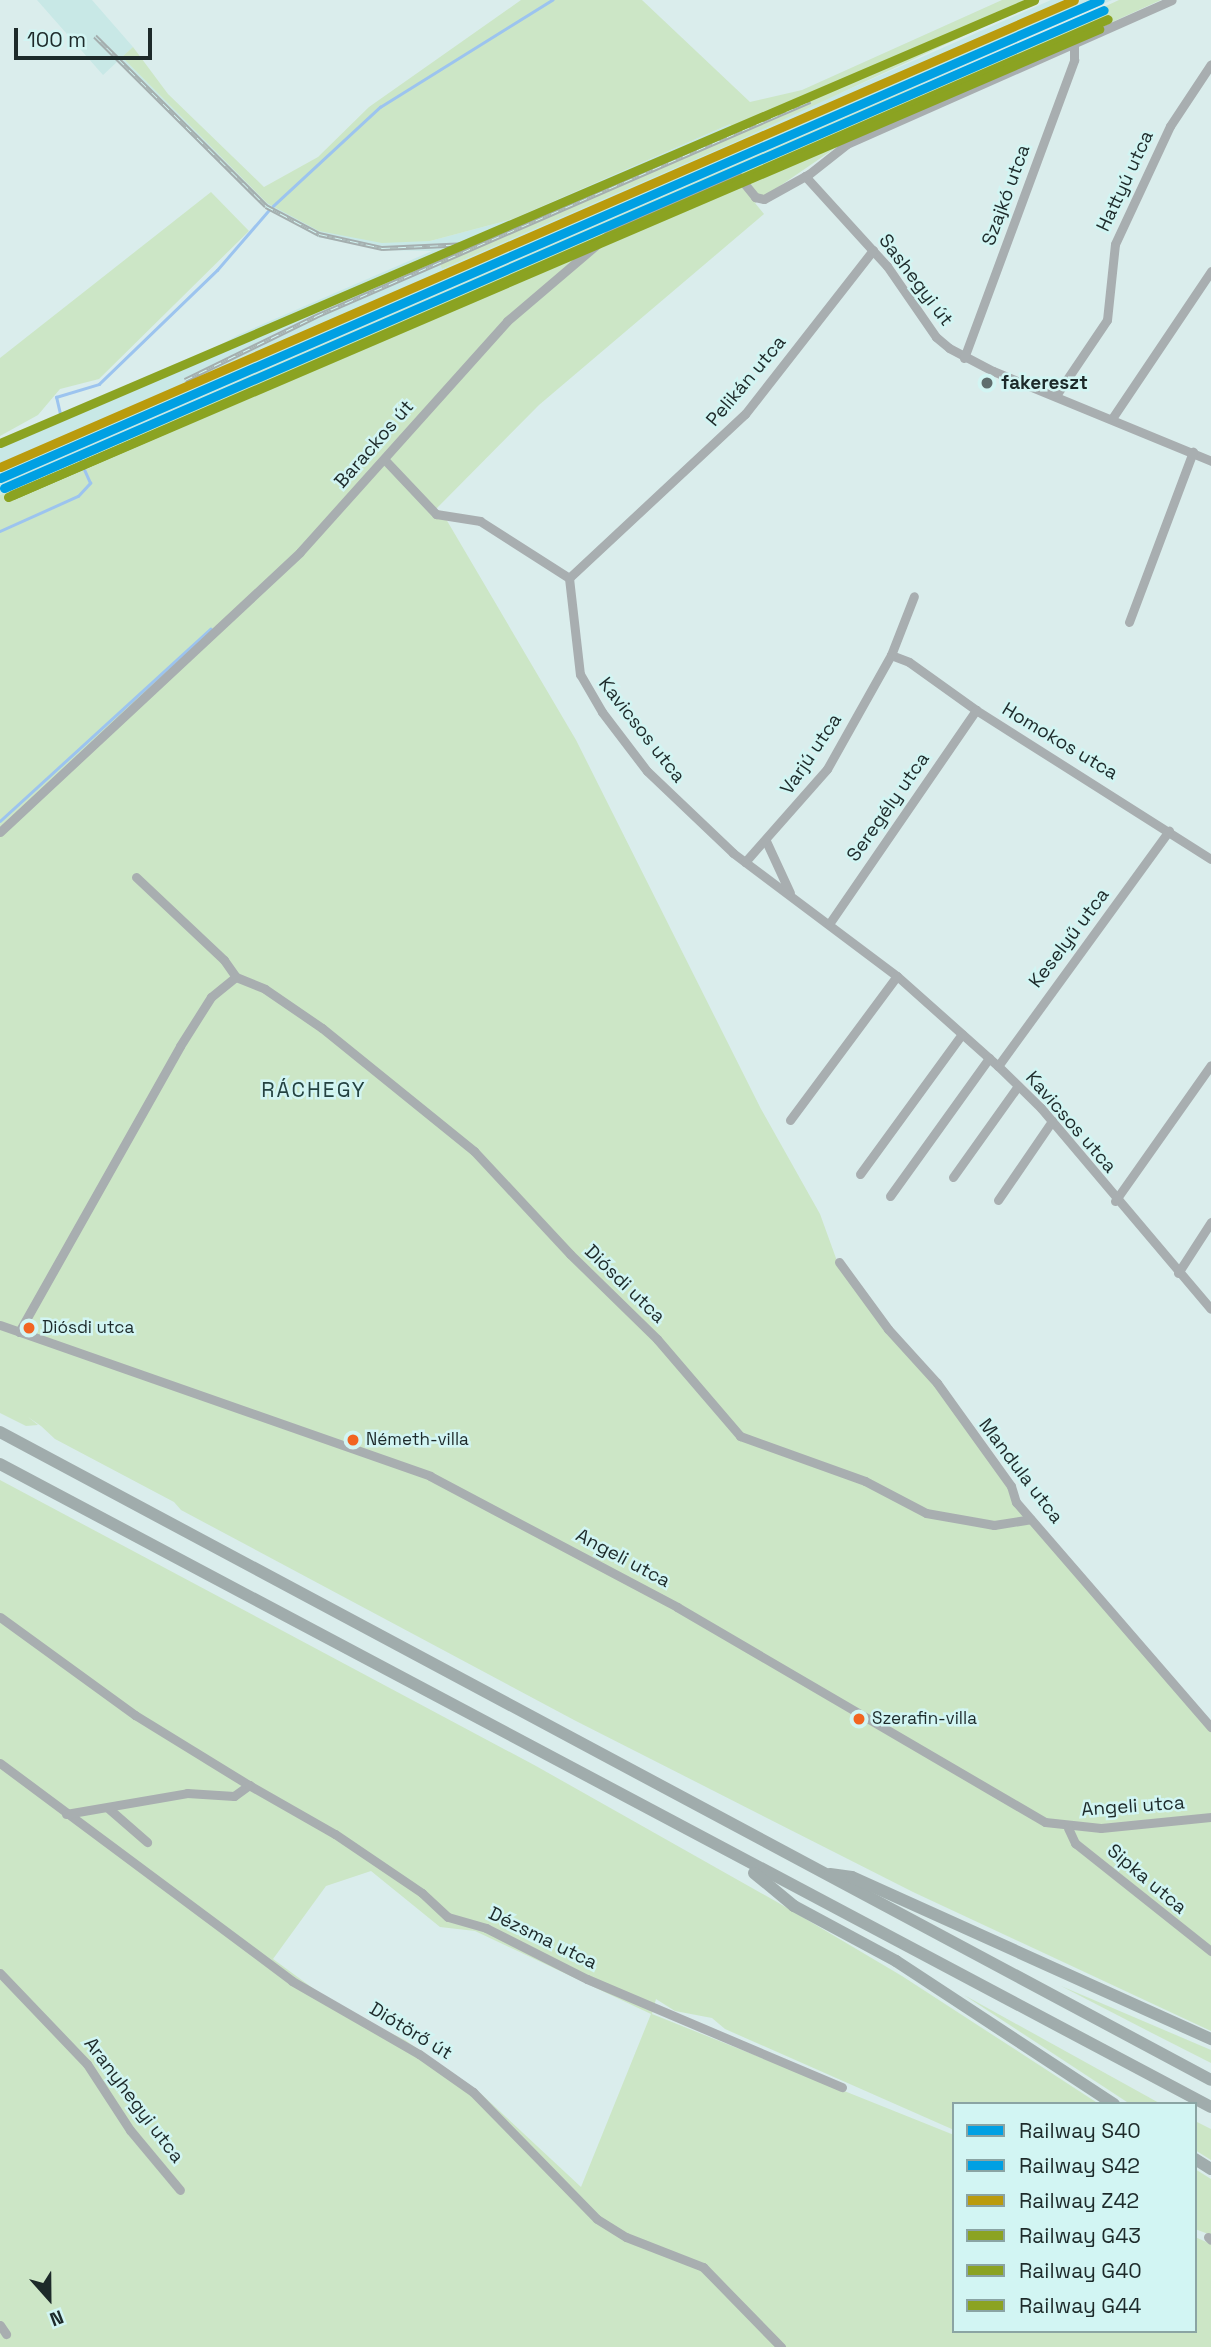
<!DOCTYPE html>
<meta charset="utf-8">
<style>
body{margin:0}
#map{position:relative;width:1211px;height:2347px;overflow:hidden;background:#daedec;font-family:"Space Grotesk",sans-serif}
div>[style]{position:absolute}
[style*='--x']{left:calc(var(--x)*1px);top:calc(var(--y)*1px);width:calc(var(--w)*1px);rotate:calc(var(--a)*1deg)}
.built>*{inset:0;background:#c8e8e6}
.green>*{inset:0;background:#cce6c6}
.stream>*{height:2.5px;margin:-1.25px;padding:0 1.25px;transform-origin:1.25px;border-radius:1.25px;background:#9cc4ef}
.minor>*{height:9px;margin:-4.5px;padding:0 4.5px;transform-origin:4.5px;border-radius:4.5px;background:#a8aeb0}
.highway>*{height:12px;margin:-6px;padding:0 6px;transform-origin:6px;border-radius:6px;background:#a0acac}
.rail>*{height:5px;margin-top:-2.5px;transform-origin:0;background:repeating-linear-gradient(90deg,#d2f5f3 0 8px,#a4aeae 0 16px);box-sizing:border-box;border-block:2px solid #a4aeae}
.rail-1>*{height:9px;margin:-4.5px;padding:0 4.5px;transform-origin:4.5px;border-radius:4.5px;background:#00a0e3}
.rail-2>*{height:9px;margin:-4.5px;padding:0 4.5px;transform-origin:4.5px;border-radius:4.5px;background:#00a0e3}
.rail-3>*{height:9px;margin:-4.5px;padding:0 4.5px;transform-origin:4.5px;border-radius:4.5px;background:#ba9b0d}
.rail-4>*{height:9px;margin:-4.5px;padding:0 4.5px;transform-origin:4.5px;border-radius:4.5px;background:#8ba322}
.rail-5>*{height:9px;margin:-4.5px;padding:0 4.5px;transform-origin:4.5px;border-radius:4.5px;background:#8ba322}
.rail-6>*{height:9px;margin:-4.5px;padding:0 4.5px;transform-origin:4.5px;border-radius:4.5px;background:#8ba322}
.dots>*{width:19px;height:19px;translate:-50% -50%;box-sizing:border-box;border:4px solid #d2f5f3;border-radius:50%}
span{translate:-50% -50%;white-space:nowrap;text-align:center;line-height:1.15;-webkit-text-stroke:5px #d2f5f3;paint-order:stroke}
.bus-label{font-size:17px;color:#1d2a2a}
.left{translate:0 -50%;text-align:left}
.street-label{font-size:19px;color:#1d2a2a}
.poi-label{font-size:19px;color:#1d2a2a;font-weight:700}
.neighbourhood-label{font-size:21px;color:#244241;letter-spacing:2px}
.legend{position:absolute;left:952px;top:2102px;width:245px;height:231px;box-sizing:border-box;background:#d2f5f3;border:2px solid #8aa4a3;margin:0;padding:9px 12px;list-style:none;font-size:21px;color:#1d2a2a}
.legend li{display:flex;align-items:center;gap:14px;height:35px}
.legend b{width:35px;border:2px solid #8aa4a3}
.north{position:absolute;left:14px;top:2263px;width:70px;height:70px;-webkit-text-stroke:5px #d2f5f3;paint-order:stroke;rotate:159deg;font-size:19px;font-weight:700;line-height:28px;text-align:center;color:#1d2a2a}
.north::after{content:'';display:block;margin:auto;width:24px;height:32px;background:#1d2a2a;clip-path:polygon(50% 0,100% 100%,50% 72%,0 100%)}
.scale{position:absolute;left:14px;top:28px;width:138px;height:32px;box-sizing:border-box;border:4px solid #1d2a2a;border-top:0;padding-left:9px;font-size:21px;line-height:24px;white-space:nowrap;color:#1d2a2a;-webkit-text-stroke:5px #d2f5f3;paint-order:stroke}
</style>
<div id="map">
<div class="built">
<div style="clip-path:polygon(37px 0,92px 0,133px 47px,122px 57px,267px 203px,430px 241px,513px 219px,730px 124px,733px 133px,438px 260px,442px 269px,1051px 0,1112px 0,526px 261px,203px 397px,111px 447px,0 495px,0 447px,187px 363px,238px 335px,432px 251px,383px 250px,318px 237px,266px 208px,118px 61px,103px 75px)"></div>
</div>
<div class="green">
<div style="clip-path:polygon(521px 0,642px 0,750px 102px,802px 90px,1002px 0,1041px 0,737px 141px,442px 269px,438px 260px,733px 133px,730px 124px,513px 219px,430px 241px,382px 243px,319px 231px,267px 203px,122px 57px,133px 47px,168px 94px,264px 187px,318px 157px,369px 107px)"></div>
<div style="clip-path:polygon(1119px 0,1161px 0,913px 112px,899px 114px,847px 140px,755px 203px,764px 214px,539px 405px,435px 510px,446px 519px,576px 740px,761px 1109px,820px 1214px,837px 1261px,888px 1329px,924px 1366px,1014px 1497px,1211px 1727px,1211px 2031px,913px 1892px,574px 1720px,181px 1510px,174px 1502px,55px 1439px,41px 1426px,28px 1417px,38px 1425px,26px 1426px,0 1413px,0 495px,111px 447px,203px 397px,913px 88px,964px 71px)"></div>
<div style="clip-path:polygon(211px 192px,249px 231px,99px 379px,60px 389px,38px 415px,0 436px,0 358px)"></div>
<div style="clip-path:polygon(evenodd,0 1480px,536px 1766px,777px 1902px,902px 1976px,1099px 2104px,954px 2104px,954px 2130px,725px 2029px,712px 2018px,675px 2011px,656px 1999px,652px 2014px,954px 2135px,954px 2331px,1195px 2331px,1195px 2237px,1211px 2244px,1211px 2347px,0 2347px,0 1480px,371px 1871px,440px 1927px,475px 1931px,651px 2014px,581px 2187px,477px 2090px,405px 2040px,340px 2008px,273px 1959px,326px 1886px,371px 1871px)"></div>
<div style="clip-path:polygon(1061px 1986px,1211px 2050px,1211px 2063px,1150px 2032px)"></div>
<div style="clip-path:polygon(964px 1995px,1161px 2104px,1130px 2104px)"></div>
<div style="clip-path:polygon(1195px 2121px,1211px 2129px,1211px 2160px,1195px 2150px)"></div>
<div style="clip-path:polygon(1195px 2169px,1211px 2179px,1211px 2235px,1195px 2229px)"></div>
</div>
<div class="stream">
<div style="--x:273;--y:206;--w:146;--a:-42.8"></div>
<div style="--x:380;--y:107;--w:203;--a:-31.9"></div>
<div style="--x:60;--y:414;--w:17;--a:-103"></div>
<div style="--x:56;--y:397;--w:45;--a:-16.8"></div>
<div style="--x:99;--y:384;--w:164;--a:-44"></div>
<div style="--x:217;--y:270;--w:79;--a:-49.1"></div>
<div style="--x:0;--y:531;--w:85;--a:-24.2"></div>
<div style="--x:78;--y:496;--w:18;--a:-47"></div>
<div style="--x:90;--y:483;--w:24;--a:-114"></div>
<div style="--x:0;--y:821;--w:285;--a:-42.4"></div>
</div>
<div class="minor">
<div style="--x:805;--y:176;--w:122;--a:47.7"></div>
<div style="--x:887;--y:266;--w:86;--a:55.4"></div>
<div style="--x:936;--y:337;--w:17;--a:40"></div>
<div style="--x:949;--y:348;--w:50;--a:27.6"></div>
<div style="--x:993;--y:371;--w:236;--a:22.4"></div>
<div style="--x:964;--y:358;--w:318;--a:-69.7"></div>
<div style="--x:1074;--y:60;--w:17;--a:-90"></div>
<div style="--x:1057;--y:394;--w:89;--a:-56"></div>
<div style="--x:1107;--y:320;--w:76;--a:-84"></div>
<div style="--x:1115;--y:244;--w:130;--a:-65"></div>
<div style="--x:1170;--y:126;--w:74;--a:-56.5"></div>
<div style="--x:1113;--y:417;--w:176;--a:-56.1"></div>
<div style="--x:384;--y:459;--w:76;--a:46.6"></div>
<div style="--x:436;--y:514;--w:45;--a:9"></div>
<div style="--x:480;--y:521;--w:106;--a:32.6"></div>
<div style="--x:569;--y:578;--w:97;--a:83.5"></div>
<div style="--x:580;--y:674;--w:44;--a:59.9"></div>
<div style="--x:602;--y:712;--w:74;--a:52.7"></div>
<div style="--x:647;--y:771;--w:119;--a:43.6"></div>
<div style="--x:733;--y:853;--w:205;--a:36.9"></div>
<div style="--x:897;--y:976;--w:135;--a:41.7"></div>
<div style="--x:998;--y:1066;--w:60;--a:44.3"></div>
<div style="--x:1041;--y:1108;--w:263;--a:49.8"></div>
<div style="--x:569;--y:578;--w:241;--a:-43"></div>
<div style="--x:745;--y:414;--w:208;--a:-52"></div>
<div style="--x:1129;--y:622;--w:182;--a:-69.4"></div>
<div style="--x:891;--y:655;--w:19;--a:21"></div>
<div style="--x:909;--y:662;--w:82;--a:35.6"></div>
<div style="--x:976;--y:710;--w:278;--a:32.4"></div>
<div style="--x:0;--y:832;--w:410;--a:-43"></div>
<div style="--x:300;--y:552;--w:310;--a:-48.1"></div>
<div style="--x:507;--y:321;--w:150;--a:-40.4"></div>
<div style="--x:621;--y:224;--w:119;--a:-24.4"></div>
<div style="--x:729;--y:175;--w:10;--a:11"></div>
<div style="--x:739;--y:177;--w:26;--a:51"></div>
<div style="--x:755;--y:197;--w:9;--a:13"></div>
<div style="--x:764;--y:199;--w:51;--a:-29.1"></div>
<div style="--x:809;--y:174;--w:48;--a:-38.3"></div>
<div style="--x:847;--y:144;--w:355;--a:-23.9"></div>
<div style="--x:766;--y:841;--w:57;--a:65.2"></div>
<div style="--x:745;--y:862;--w:124;--a:-48.6"></div>
<div style="--x:827;--y:769;--w:131;--a:-60.7"></div>
<div style="--x:891;--y:655;--w:63;--a:-68.7"></div>
<div style="--x:136;--y:877;--w:121;--a:43.3"></div>
<div style="--x:224;--y:960;--w:21;--a:55"></div>
<div style="--x:236;--y:977;--w:31;--a:22"></div>
<div style="--x:265;--y:989;--w:69;--a:34.4"></div>
<div style="--x:322;--y:1028;--w:196;--a:39"></div>
<div style="--x:474;--y:1151;--w:141;--a:47"></div>
<div style="--x:570;--y:1254;--w:122;--a:44.3"></div>
<div style="--x:657;--y:1339;--w:128;--a:49.4"></div>
<div style="--x:740;--y:1436;--w:133;--a:19.8"></div>
<div style="--x:865;--y:1481;--w:69;--a:27.7"></div>
<div style="--x:926;--y:1513;--w:69;--a:10"></div>
<div style="--x:994;--y:1525;--w:37;--a:-9"></div>
<div style="--x:829;--y:924;--w:260;--a:-55.5"></div>
<div style="--x:998;--y:1066;--w:291;--a:-54"></div>
<div style="--x:790;--y:1120;--w:179;--a:-53.4"></div>
<div style="--x:860;--y:1174;--w:173;--a:-53.9"></div>
<div style="--x:953;--y:1177;--w:112;--a:-54.5"></div>
<div style="--x:890;--y:1196;--w:170;--a:-54.3"></div>
<div style="--x:998;--y:1200;--w:96;--a:-55.6"></div>
<div style="--x:1115;--y:1201;--w:166;--a:-54.8"></div>
<div style="--x:839;--y:1262;--w:83;--a:53.8"></div>
<div style="--x:888;--y:1329;--w:73;--a:47.8"></div>
<div style="--x:937;--y:1383;--w:127;--a:54.3"></div>
<div style="--x:1011;--y:1486;--w:17;--a:73"></div>
<div style="--x:1016;--y:1502;--w:298;--a:49.1"></div>
<div style="--x:1178;--y:1273;--w:61;--a:-57.1"></div>
<div style="--x:0;--y:1325;--w:456;--a:19.3"></div>
<div style="--x:430;--y:1476;--w:280;--a:27.9"></div>
<div style="--x:677;--y:1607;--w:426;--a:30.3"></div>
<div style="--x:1045;--y:1822;--w:56;--a:6.1"></div>
<div style="--x:1101;--y:1828;--w:111;--a:-5.7"></div>
<div style="--x:19;--y:1332;--w:328;--a:-60.6"></div>
<div style="--x:180;--y:1046;--w:58;--a:-57.7"></div>
<div style="--x:211;--y:997;--w:32;--a:-39"></div>
<div style="--x:0;--y:1617;--w:167;--a:36"></div>
<div style="--x:135;--y:1715;--w:134;--a:31.6"></div>
<div style="--x:0;--y:1763;--w:364;--a:36.7"></div>
<div style="--x:292;--y:1981;--w:146;--a:29.9"></div>
<div style="--x:419;--y:2054;--w:66;--a:35.1"></div>
<div style="--x:473;--y:2092;--w:177;--a:45.7"></div>
<div style="--x:597;--y:2219;--w:34;--a:32"></div>
<div style="--x:626;--y:2237;--w:83;--a:21.3"></div>
<div style="--x:703;--y:2267;--w:112;--a:45.7"></div>
<div style="--x:108;--y:1808;--w:52;--a:41.1"></div>
<div style="--x:66;--y:1814;--w:123;--a:-9.8"></div>
<div style="--x:187;--y:1793;--w:47;--a:3.7"></div>
<div style="--x:234;--y:1796;--w:19;--a:-36"></div>
<div style="--x:249;--y:1785;--w:99;--a:29.7"></div>
<div style="--x:335;--y:1834;--w:105;--a:34.1"></div>
<div style="--x:422;--y:1893;--w:35;--a:43"></div>
<div style="--x:448;--y:1917;--w:40;--a:16"></div>
<div style="--x:486;--y:1928;--w:113;--a:26.8"></div>
<div style="--x:587;--y:1979;--w:277;--a:23"></div>
<div style="--x:1068;--y:1828;--w:17;--a:65"></div>
<div style="--x:1075;--y:1843;--w:174;--a:38.5"></div>
<div style="--x:0;--y:1973;--w:126;--a:46.3"></div>
<div style="--x:87;--y:2064;--w:79;--a:56.9"></div>
<div style="--x:130;--y:2130;--w:78;--a:50.2"></div>
<div style="--x:1208;--y:2237;--w:4;--a:45"></div>
<div style="--x:0;--y:2325;--w:11;--a:56"></div>
</div>
<div class="highway">
<div style="--x:0;--y:1432;--w:1373;--a:28.15"></div>
<div style="--x:0;--y:1464;--w:1371;--a:27.97"></div>
<div style="--x:754;--y:1873;--w:52;--a:39.5"></div>
<div style="--x:794;--y:1906;--w:116;--a:28.3"></div>
<div style="--x:896;--y:1961;--w:261;--a:33.3"></div>
<div style="--x:830;--y:1874;--w:22;--a:8"></div>
<div style="--x:852;--y:1877;--w:394;--a:24.3"></div>
<div style="--x:1195;--y:2159;--w:19;--a:32"></div>
</div>
<div class="rail">
<div style="--x:95;--y:36;--w:241;--a:44.8"></div>
<div style="--x:266;--y:206;--w:60;--a:27.8"></div>
<div style="--x:319;--y:234;--w:65;--a:12.5"></div>
<div style="--x:382;--y:248;--w:86;--a:-2.7"></div>
<div style="--x:185;--y:380;--w:146;--a:-26"></div>
<div style="--x:316;--y:316;--w:539;--a:-23.52"></div>
</div>
<div class="rail-1">
<div style="--x:0;--y:478;--w:1199;--a:-23.49"></div>
</div>
<div class="rail-2">
<div style="--x:4;--y:488;--w:1199;--a:-23.49"></div>
</div>
<div class="rail-3">
<div style="--x:0;--y:467;--w:1171;--a:-23.5"></div>
</div>
<div class="rail-4">
<div style="--x:8;--y:497;--w:1199;--a:-23.49"></div>
</div>
<div class="rail-5">
<div style="--x:0;--y:443;--w:1125;--a:-23.19"></div>
</div>
<div class="rail-6">
<div style="--x:12;--y:495;--w:1183;--a:-23.2"></div>
</div>
<div class="dots">
<div style="left:987px;top:383px;background:#5f6e6e"></div>
<div style="left:29px;top:1328px;background:#f26522"></div>
<div style="left:353px;top:1440px;background:#f26522"></div>
<div style="left:859px;top:1719px;background:#f26522"></div>
</div>
<div class="bus-label">
<span class="left" style="left:42px;top:1328px">Diósdi utca</span>
<span class="left" style="left:366px;top:1440px">Németh-villa</span>
<span class="left" style="left:872px;top:1719px">Szerafin-villa</span>
</div>
<div class="street-label">
<span style="left:1125px;top:181px;rotate:-65deg">Hattyú utca</span>
<span style="left:1006px;top:195px;rotate:-70deg">Szajkó utca</span>
<span style="left:916px;top:280px;rotate:53deg">Sashegyi út</span>
<span style="left:746px;top:381px;rotate:-50deg">Pelikán utca</span>
<span style="left:374px;top:444px;rotate:-49deg">Barackos út</span>
<span style="left:642px;top:730px;rotate:52deg">Kavicsos utca</span>
<span style="left:1060px;top:741px;rotate:31deg">Homokos utca</span>
<span style="left:811px;top:754px;rotate:-56deg">Varjú utca</span>
<span style="left:888px;top:807px;rotate:-55deg">Seregély utca</span>
<span style="left:1069px;top:938px;rotate:-53deg">Keselyű utca</span>
<span style="left:1071px;top:1122px;rotate:49deg">Kavicsos utca</span>
<span style="left:625px;top:1284px;rotate:44deg">Diósdi utca</span>
<span style="left:1021px;top:1471px;rotate:53deg">Mandula utca</span>
<span style="left:623px;top:1558px;rotate:28deg">Angeli utca</span>
<span style="left:1133px;top:1806px;rotate:-4deg">Angeli utca</span>
<span style="left:1147px;top:1879px;rotate:40deg">Sipka utca</span>
<span style="left:543px;top:1938px;rotate:26deg">Dézsma utca</span>
<span style="left:411px;top:2031px;rotate:31deg">Diótörő út</span>
<span style="left:134px;top:2100px;rotate:53deg">Aranyhegyi utca</span>
</div>
<div class="poi-label">
<span class="left" style="left:1001px;top:383px">fakereszt</span>
</div>
<div class="neighbourhood-label">
<span style="left:314px;top:1090px">RÁCHEGY</span>
</div>
<ul class="legend">
<li><b style="height:9px;background:#00a0e3"></b>Railway S40</li>
<li><b style="height:9px;background:#00a0e3"></b>Railway S42</li>
<li><b style="height:9px;background:#ba9b0d"></b>Railway Z42</li>
<li><b style="height:9px;background:#8ba322"></b>Railway G43</li>
<li><b style="height:9px;background:#8ba322"></b>Railway G40</li>
<li><b style="height:9px;background:#8ba322"></b>Railway G44</li>
</ul>
<div class="north">N</div>
<div class="scale">100 m</div>
</div>
